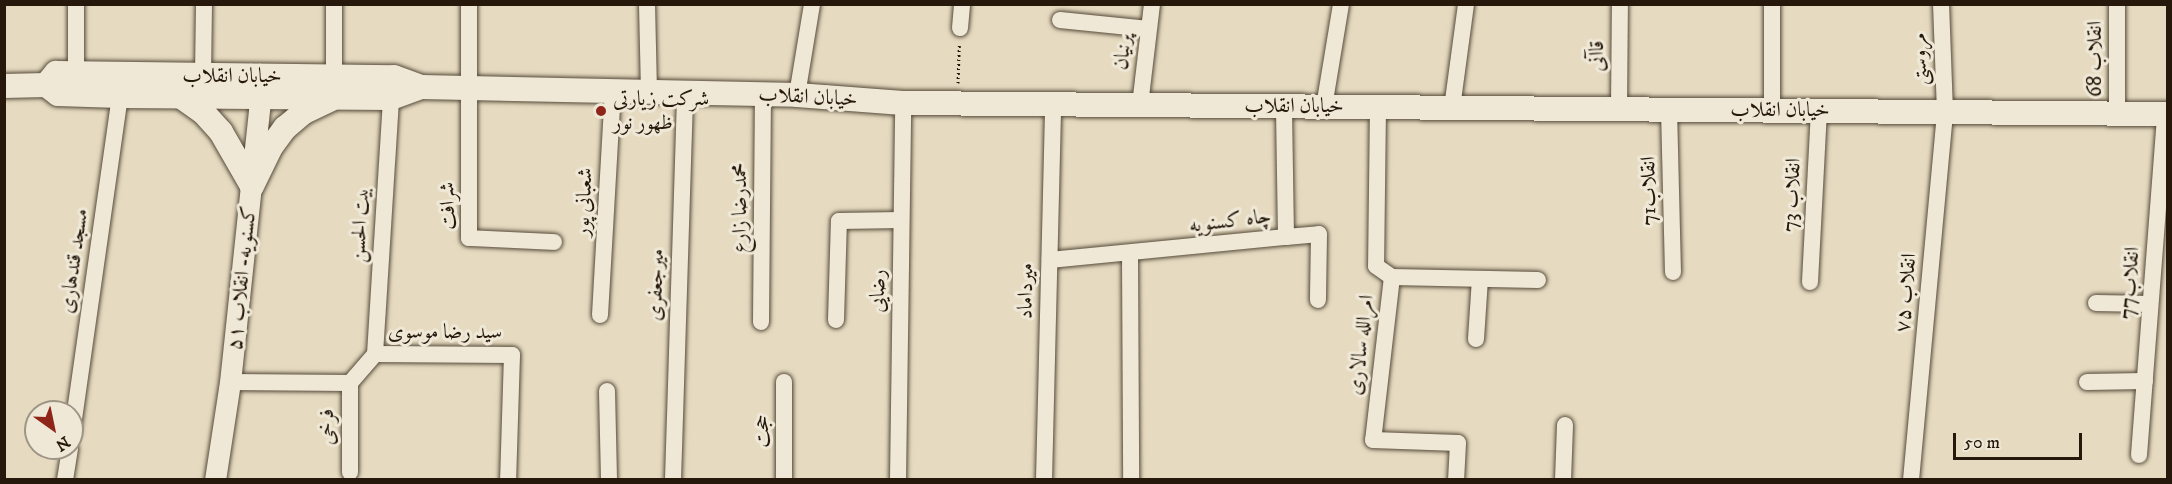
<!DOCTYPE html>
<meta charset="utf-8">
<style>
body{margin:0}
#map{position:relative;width:2172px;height:484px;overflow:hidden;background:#e6dbc1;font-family:"IM FELL DW Pica",Amiri,serif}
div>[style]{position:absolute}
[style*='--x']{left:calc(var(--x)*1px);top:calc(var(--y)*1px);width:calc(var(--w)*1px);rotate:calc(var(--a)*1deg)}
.path>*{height:3px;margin-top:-1.5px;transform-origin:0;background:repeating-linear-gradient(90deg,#26190c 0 1.5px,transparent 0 4.5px)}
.roads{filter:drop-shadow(0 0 2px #564a39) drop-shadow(0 0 2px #564a39)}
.minor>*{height:16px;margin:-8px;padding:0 8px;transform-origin:8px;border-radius:8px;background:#efe8d7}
.tertiary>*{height:21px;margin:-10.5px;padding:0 10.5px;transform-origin:10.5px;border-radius:10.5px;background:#efe8d7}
.secondary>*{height:24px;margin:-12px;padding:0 12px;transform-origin:12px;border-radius:12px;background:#efe8d7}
.dots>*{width:16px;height:16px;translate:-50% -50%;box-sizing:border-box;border:3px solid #efe8d7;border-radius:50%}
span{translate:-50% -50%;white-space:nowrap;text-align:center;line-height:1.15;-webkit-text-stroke:6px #efe8d7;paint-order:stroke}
.street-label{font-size:21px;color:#26190c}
.poi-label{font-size:21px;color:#26190c}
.left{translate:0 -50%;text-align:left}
.frame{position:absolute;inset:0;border:6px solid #26190c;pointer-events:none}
.north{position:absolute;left:24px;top:400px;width:60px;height:60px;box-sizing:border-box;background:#efe8d7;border:2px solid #9f9586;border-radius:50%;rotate:147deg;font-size:16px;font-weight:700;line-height:24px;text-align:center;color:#26190c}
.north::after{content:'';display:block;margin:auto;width:21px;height:27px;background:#8f2418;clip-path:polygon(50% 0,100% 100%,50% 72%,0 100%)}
.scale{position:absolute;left:1953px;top:433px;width:129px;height:27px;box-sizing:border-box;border:3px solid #26190c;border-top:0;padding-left:8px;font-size:18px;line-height:21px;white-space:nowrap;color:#26190c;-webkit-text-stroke:4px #efe8d7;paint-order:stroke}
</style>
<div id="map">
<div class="path">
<div style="--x:958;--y:83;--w:38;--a:-88"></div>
</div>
<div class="roads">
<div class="minor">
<div style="--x:469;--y:4;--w:234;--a:90"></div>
<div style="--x:469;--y:238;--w:85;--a:2.7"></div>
<div style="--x:647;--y:4;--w:88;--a:88.7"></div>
<div style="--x:2117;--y:4;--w:109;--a:90"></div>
<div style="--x:1060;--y:20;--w:89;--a:5.8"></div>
<div style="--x:960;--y:28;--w:24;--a:-85"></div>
<div style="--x:76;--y:74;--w:70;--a:-90"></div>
<div style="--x:203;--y:76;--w:72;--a:-89.2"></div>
<div style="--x:334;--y:77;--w:73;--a:-90"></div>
<div style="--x:797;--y:95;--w:92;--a:-80.6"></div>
<div style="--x:1140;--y:105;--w:102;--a:-83.2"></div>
<div style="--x:1324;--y:107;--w:104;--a:-80.6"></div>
<div style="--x:1378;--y:107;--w:159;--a:90.7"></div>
<div style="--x:1376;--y:266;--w:19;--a:35"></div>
<div style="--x:1392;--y:277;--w:164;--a:96.6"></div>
<div style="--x:1373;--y:440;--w:85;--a:2"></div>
<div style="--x:1458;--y:443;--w:37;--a:93"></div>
<div style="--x:1452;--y:108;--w:105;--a:-82.3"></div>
<div style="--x:1619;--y:109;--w:105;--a:-89.5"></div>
<div style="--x:1669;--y:109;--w:163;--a:88.6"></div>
<div style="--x:1772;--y:110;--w:106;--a:-90"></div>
<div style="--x:1286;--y:237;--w:33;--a:-5"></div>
<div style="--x:1319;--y:234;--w:66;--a:90.9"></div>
<div style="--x:1130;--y:255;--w:225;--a:89.7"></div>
<div style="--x:1050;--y:260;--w:237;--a:-5.6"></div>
<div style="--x:1286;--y:237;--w:130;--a:-90.9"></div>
<div style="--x:1392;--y:277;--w:146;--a:1.2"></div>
<div style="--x:1810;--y:282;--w:171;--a:-87"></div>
<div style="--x:2096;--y:303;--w:54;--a:1.1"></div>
<div style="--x:600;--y:315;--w:224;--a:-86.7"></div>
<div style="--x:836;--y:320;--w:99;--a:-88.3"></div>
<div style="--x:839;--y:221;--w:62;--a:-0.9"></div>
<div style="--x:761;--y:322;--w:227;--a:-89.5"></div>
<div style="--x:1476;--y:339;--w:60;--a:-86.2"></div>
<div style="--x:375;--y:354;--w:256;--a:-86.4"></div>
<div style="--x:230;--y:382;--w:120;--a:0.5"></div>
<div style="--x:350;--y:383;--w:38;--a:-49"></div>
<div style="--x:375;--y:354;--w:137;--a:0.4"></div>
<div style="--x:512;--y:355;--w:125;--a:91.8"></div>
<div style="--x:784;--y:382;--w:98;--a:90"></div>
<div style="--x:2087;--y:382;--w:58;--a:-1"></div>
<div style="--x:607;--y:391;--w:89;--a:88.7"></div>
<div style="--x:72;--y:433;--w:340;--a:-81.9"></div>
<div style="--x:2139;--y:455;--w:342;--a:-85.6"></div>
<div style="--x:350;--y:472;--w:89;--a:-90"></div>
<div style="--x:65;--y:480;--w:32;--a:-81"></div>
<div style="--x:673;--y:480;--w:387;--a:-88.2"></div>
<div style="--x:898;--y:480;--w:377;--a:-89.2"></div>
<div style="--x:1044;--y:480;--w:376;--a:-88.6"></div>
<div style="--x:1563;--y:480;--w:55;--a:-87.9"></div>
<div style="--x:1911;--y:480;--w:370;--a:-84.7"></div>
<div style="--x:1945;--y:112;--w:108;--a:-92.1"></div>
</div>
<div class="tertiary">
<div style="--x:215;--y:480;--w:99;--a:-81.3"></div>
<div style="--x:230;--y:382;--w:302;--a:-83.9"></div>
</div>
<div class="secondary">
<div style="--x:46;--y:85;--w:16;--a:-50"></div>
<div style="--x:56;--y:73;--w:338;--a:0.7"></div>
<div style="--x:394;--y:77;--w:29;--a:20"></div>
<div style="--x:421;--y:87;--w:376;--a:1.2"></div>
<div style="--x:797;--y:95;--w:106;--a:4.3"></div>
<div style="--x:903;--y:103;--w:1265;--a:0.5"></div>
<div style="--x:4;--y:86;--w:42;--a:-1.4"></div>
<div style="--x:46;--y:85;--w:15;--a:37"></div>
<div style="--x:58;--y:94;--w:62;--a:1.8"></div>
<div style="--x:120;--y:96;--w:271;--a:0.4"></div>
<div style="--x:391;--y:98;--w:32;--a:-20"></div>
<div style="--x:180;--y:96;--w:28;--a:35"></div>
<div style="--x:203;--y:112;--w:27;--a:48"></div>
<div style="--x:221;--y:132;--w:62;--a:60.1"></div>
<div style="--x:252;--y:186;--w:43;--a:-64"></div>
<div style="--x:271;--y:147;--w:24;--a:-54"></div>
<div style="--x:285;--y:128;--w:25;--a:-40"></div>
<div style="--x:304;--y:112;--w:29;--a:-25"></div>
</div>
</div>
<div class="dots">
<div style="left:601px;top:111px;background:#8f2418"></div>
</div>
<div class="street-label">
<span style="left:1123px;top:52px;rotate:-83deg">پرنیان</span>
<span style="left:1597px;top:56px;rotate:-89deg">قاآنی</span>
<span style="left:1920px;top:59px;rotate:-92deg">مروستی</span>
<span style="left:2095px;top:59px;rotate:-90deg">انقلاب 68</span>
<span style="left:232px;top:76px">خیابان انقلاب</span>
<span style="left:808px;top:97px;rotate:3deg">خیابان انقلاب</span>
<span style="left:1294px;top:106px">خیابان انقلاب</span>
<span style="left:1780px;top:110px">خیابان انقلاب</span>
<span style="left:1649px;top:191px;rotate:-91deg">انقلاب71</span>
<span style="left:1792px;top:195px;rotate:-87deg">انقلاب 73</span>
<span style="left:584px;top:202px;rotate:-87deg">شعبانی پور</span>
<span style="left:448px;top:206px;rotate:-92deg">شرافت</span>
<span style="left:740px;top:208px;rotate:-90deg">محمدرضا زارع</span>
<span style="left:1230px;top:221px;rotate:-7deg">چاه کسنویه</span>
<span style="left:360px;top:225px;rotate:-87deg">بیت الحسن</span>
<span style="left:74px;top:261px;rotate:-82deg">مسجد قندهاری</span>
<span style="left:242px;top:278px;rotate:-84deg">کسنویه- انقلاب ۵۱</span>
<span style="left:2130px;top:283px;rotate:-86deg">انقلاب77</span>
<span style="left:656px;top:285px;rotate:-88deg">میرجعفری</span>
<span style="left:878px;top:291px;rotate:-89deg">رضایی</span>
<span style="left:1026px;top:291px;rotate:-89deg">میرداماد</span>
<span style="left:1906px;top:293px;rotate:-85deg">انقلاب ۷۵</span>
<span style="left:445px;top:332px">سید رضا موسوی</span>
<span style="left:1361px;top:345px;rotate:-83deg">امرالله سالاری</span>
<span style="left:327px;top:427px;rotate:-90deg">فرخی</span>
<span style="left:762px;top:431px;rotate:-90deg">حجت</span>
</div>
<div class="poi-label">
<span class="left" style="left:613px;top:111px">شرکت زیارتی<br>ظهور نور</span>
</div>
<div class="frame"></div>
<div class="north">N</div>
<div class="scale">50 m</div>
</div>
